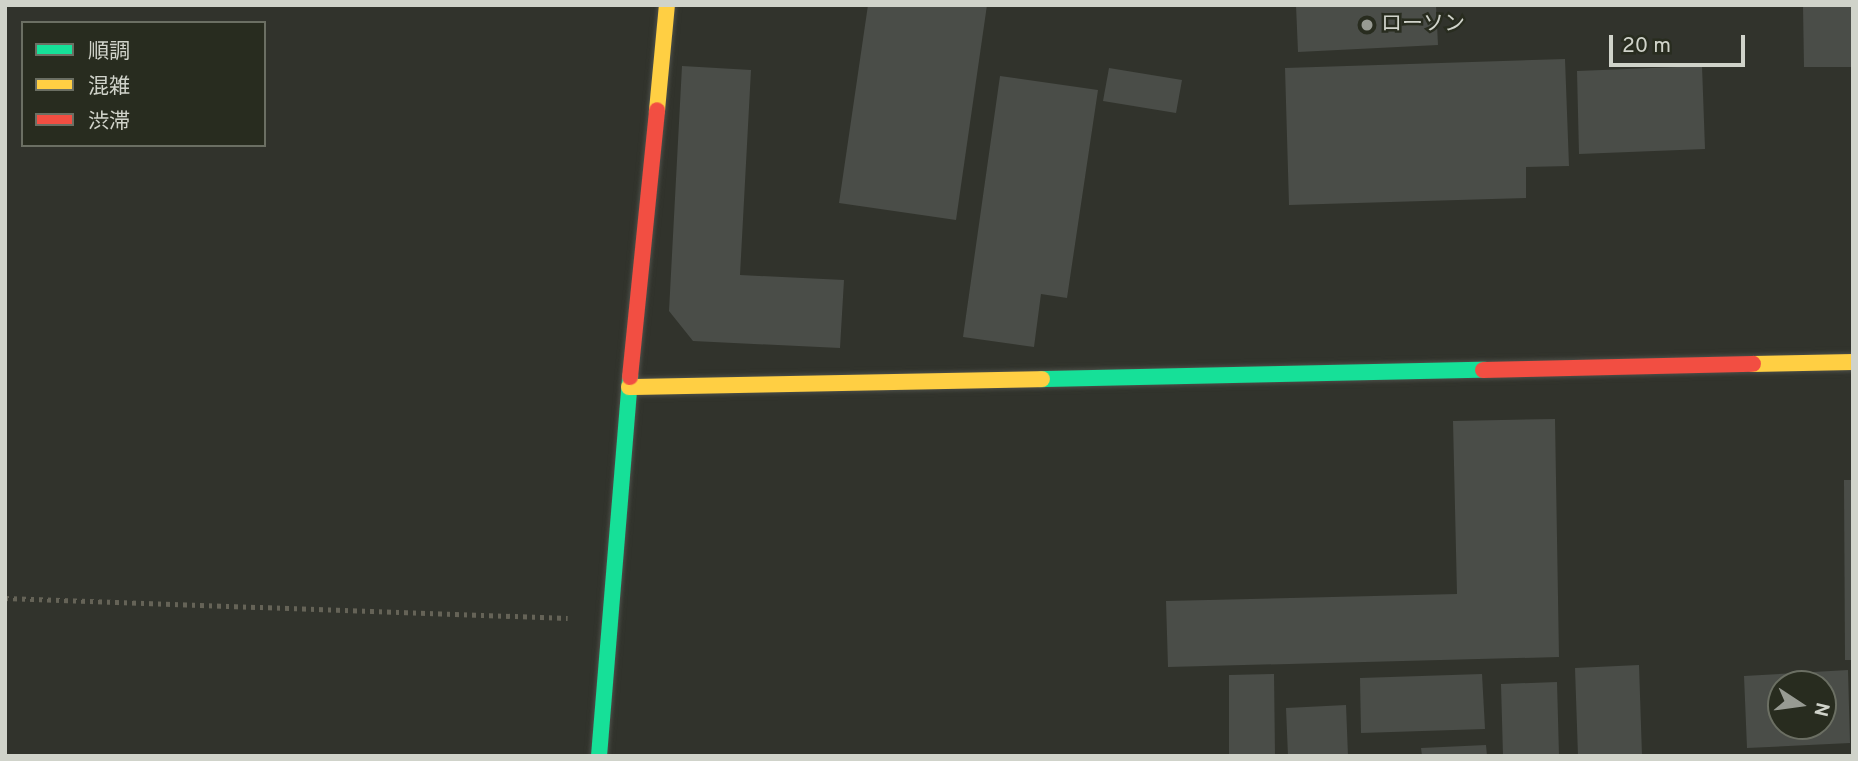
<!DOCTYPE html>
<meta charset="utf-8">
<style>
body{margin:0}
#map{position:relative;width:1858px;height:761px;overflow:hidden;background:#31332c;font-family:Overpass,"Noto Sans JP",sans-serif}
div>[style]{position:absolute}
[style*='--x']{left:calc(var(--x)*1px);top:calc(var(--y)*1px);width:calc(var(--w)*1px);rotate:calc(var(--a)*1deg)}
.building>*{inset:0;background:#4a4d48}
.path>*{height:4.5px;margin-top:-2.25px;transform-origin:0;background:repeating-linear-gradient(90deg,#656357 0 3.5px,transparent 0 8.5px)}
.roads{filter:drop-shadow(0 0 2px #4d4f49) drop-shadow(0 0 2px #4d4f49)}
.fast>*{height:16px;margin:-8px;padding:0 8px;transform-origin:8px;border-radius:8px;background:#16e098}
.slow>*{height:16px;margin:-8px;padding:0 8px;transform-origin:8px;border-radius:8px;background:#ffcf43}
.jam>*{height:16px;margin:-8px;padding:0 8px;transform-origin:8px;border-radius:8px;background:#f24e42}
.dots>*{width:19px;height:19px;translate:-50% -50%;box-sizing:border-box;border:4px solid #282c1f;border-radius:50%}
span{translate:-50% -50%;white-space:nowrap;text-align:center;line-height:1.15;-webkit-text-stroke:5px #282c1f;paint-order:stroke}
.poi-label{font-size:21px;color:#d0d3ca}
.left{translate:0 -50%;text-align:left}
.frame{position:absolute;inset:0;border:7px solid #d0d3ca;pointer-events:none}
.legend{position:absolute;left:21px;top:21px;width:245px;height:126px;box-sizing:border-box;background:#282c1f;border:2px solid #6b6f63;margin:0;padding:9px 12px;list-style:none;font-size:21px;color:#d0d3ca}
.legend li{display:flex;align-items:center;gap:14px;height:35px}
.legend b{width:35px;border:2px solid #6b6f63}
.north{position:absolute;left:1767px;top:670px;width:70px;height:70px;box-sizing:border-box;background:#282c1f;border:2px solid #6b6f63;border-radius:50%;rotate:103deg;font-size:19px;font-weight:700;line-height:28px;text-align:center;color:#d0d3ca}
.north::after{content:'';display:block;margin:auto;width:24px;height:32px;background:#989b93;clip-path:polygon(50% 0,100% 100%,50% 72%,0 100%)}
.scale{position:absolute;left:1609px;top:35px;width:136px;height:32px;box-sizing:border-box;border:4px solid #d0d3ca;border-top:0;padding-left:9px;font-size:21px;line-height:24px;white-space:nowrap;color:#d0d3ca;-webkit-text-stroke:5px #282c1f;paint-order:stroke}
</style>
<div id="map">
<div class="building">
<div style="clip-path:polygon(868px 5px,987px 5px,956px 220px,839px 203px)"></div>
<div style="clip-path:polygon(1296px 5px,1436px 5px,1438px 45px,1298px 52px)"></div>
<div style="clip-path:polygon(1803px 5px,1853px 5px,1853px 67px,1804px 67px)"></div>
<div style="clip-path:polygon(1565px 59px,1569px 166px,1526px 167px,1526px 198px,1289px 205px,1285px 68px)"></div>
<div style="clip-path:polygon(682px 66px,751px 70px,740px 275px,844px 280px,840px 348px,693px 341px,669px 311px)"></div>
<div style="clip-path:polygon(1702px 66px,1705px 149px,1579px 154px,1577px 71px)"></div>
<div style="clip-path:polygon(1109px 68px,1182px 80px,1176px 113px,1103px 101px)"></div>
<div style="clip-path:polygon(1000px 76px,1098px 90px,1067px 298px,1041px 294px,1034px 347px,963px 337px)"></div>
<div style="clip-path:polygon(1555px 419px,1559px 657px,1168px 667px,1166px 601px,1457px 594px,1453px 421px)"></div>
<div style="clip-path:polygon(1844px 480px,1853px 480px,1853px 660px,1845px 660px)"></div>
<div style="clip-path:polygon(1639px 665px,1642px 756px,1578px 756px,1575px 668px)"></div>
<div style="clip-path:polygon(evenodd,1848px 670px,1850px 743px,1747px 748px,1744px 676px,1848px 670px,1781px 684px,1823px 684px,1823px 726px,1781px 726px,1781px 684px)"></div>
<div style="clip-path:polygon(1274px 674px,1275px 756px,1229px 756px,1229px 675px)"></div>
<div style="clip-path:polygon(1482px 674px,1485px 729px,1361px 733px,1360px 678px)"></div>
<div style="clip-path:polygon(1557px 682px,1559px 756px,1503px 756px,1501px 684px)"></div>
<div style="clip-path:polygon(1346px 705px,1348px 756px,1288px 756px,1286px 708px)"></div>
<div style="clip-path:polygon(1486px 745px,1487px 756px,1422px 756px,1421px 748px)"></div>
</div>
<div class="path">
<div style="--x:5;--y:598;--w:563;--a:2.03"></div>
</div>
<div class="roads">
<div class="fast">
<div style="--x:1042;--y:379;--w:441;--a:-1.2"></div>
<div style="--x:599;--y:756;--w:380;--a:-85.3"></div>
</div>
<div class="slow">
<div style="--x:657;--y:110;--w:105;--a:-84.6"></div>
<div style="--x:1753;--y:364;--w:100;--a:-1.1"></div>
<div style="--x:629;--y:387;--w:413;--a:-1.1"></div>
</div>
<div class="jam">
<div style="--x:1483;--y:370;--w:270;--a:-1.3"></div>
<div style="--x:630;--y:377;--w:268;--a:-84.2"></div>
</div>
</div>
<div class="dots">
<div style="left:1367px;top:25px;background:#989b93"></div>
</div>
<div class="poi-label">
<span class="left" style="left:1381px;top:25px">ローソン</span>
</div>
<div class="frame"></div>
<ul class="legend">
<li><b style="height:9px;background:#16e098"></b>順調</li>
<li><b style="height:9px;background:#ffcf43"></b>混雑</li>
<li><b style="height:9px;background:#f24e42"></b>渋滞</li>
</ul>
<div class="north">N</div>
<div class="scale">20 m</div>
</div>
